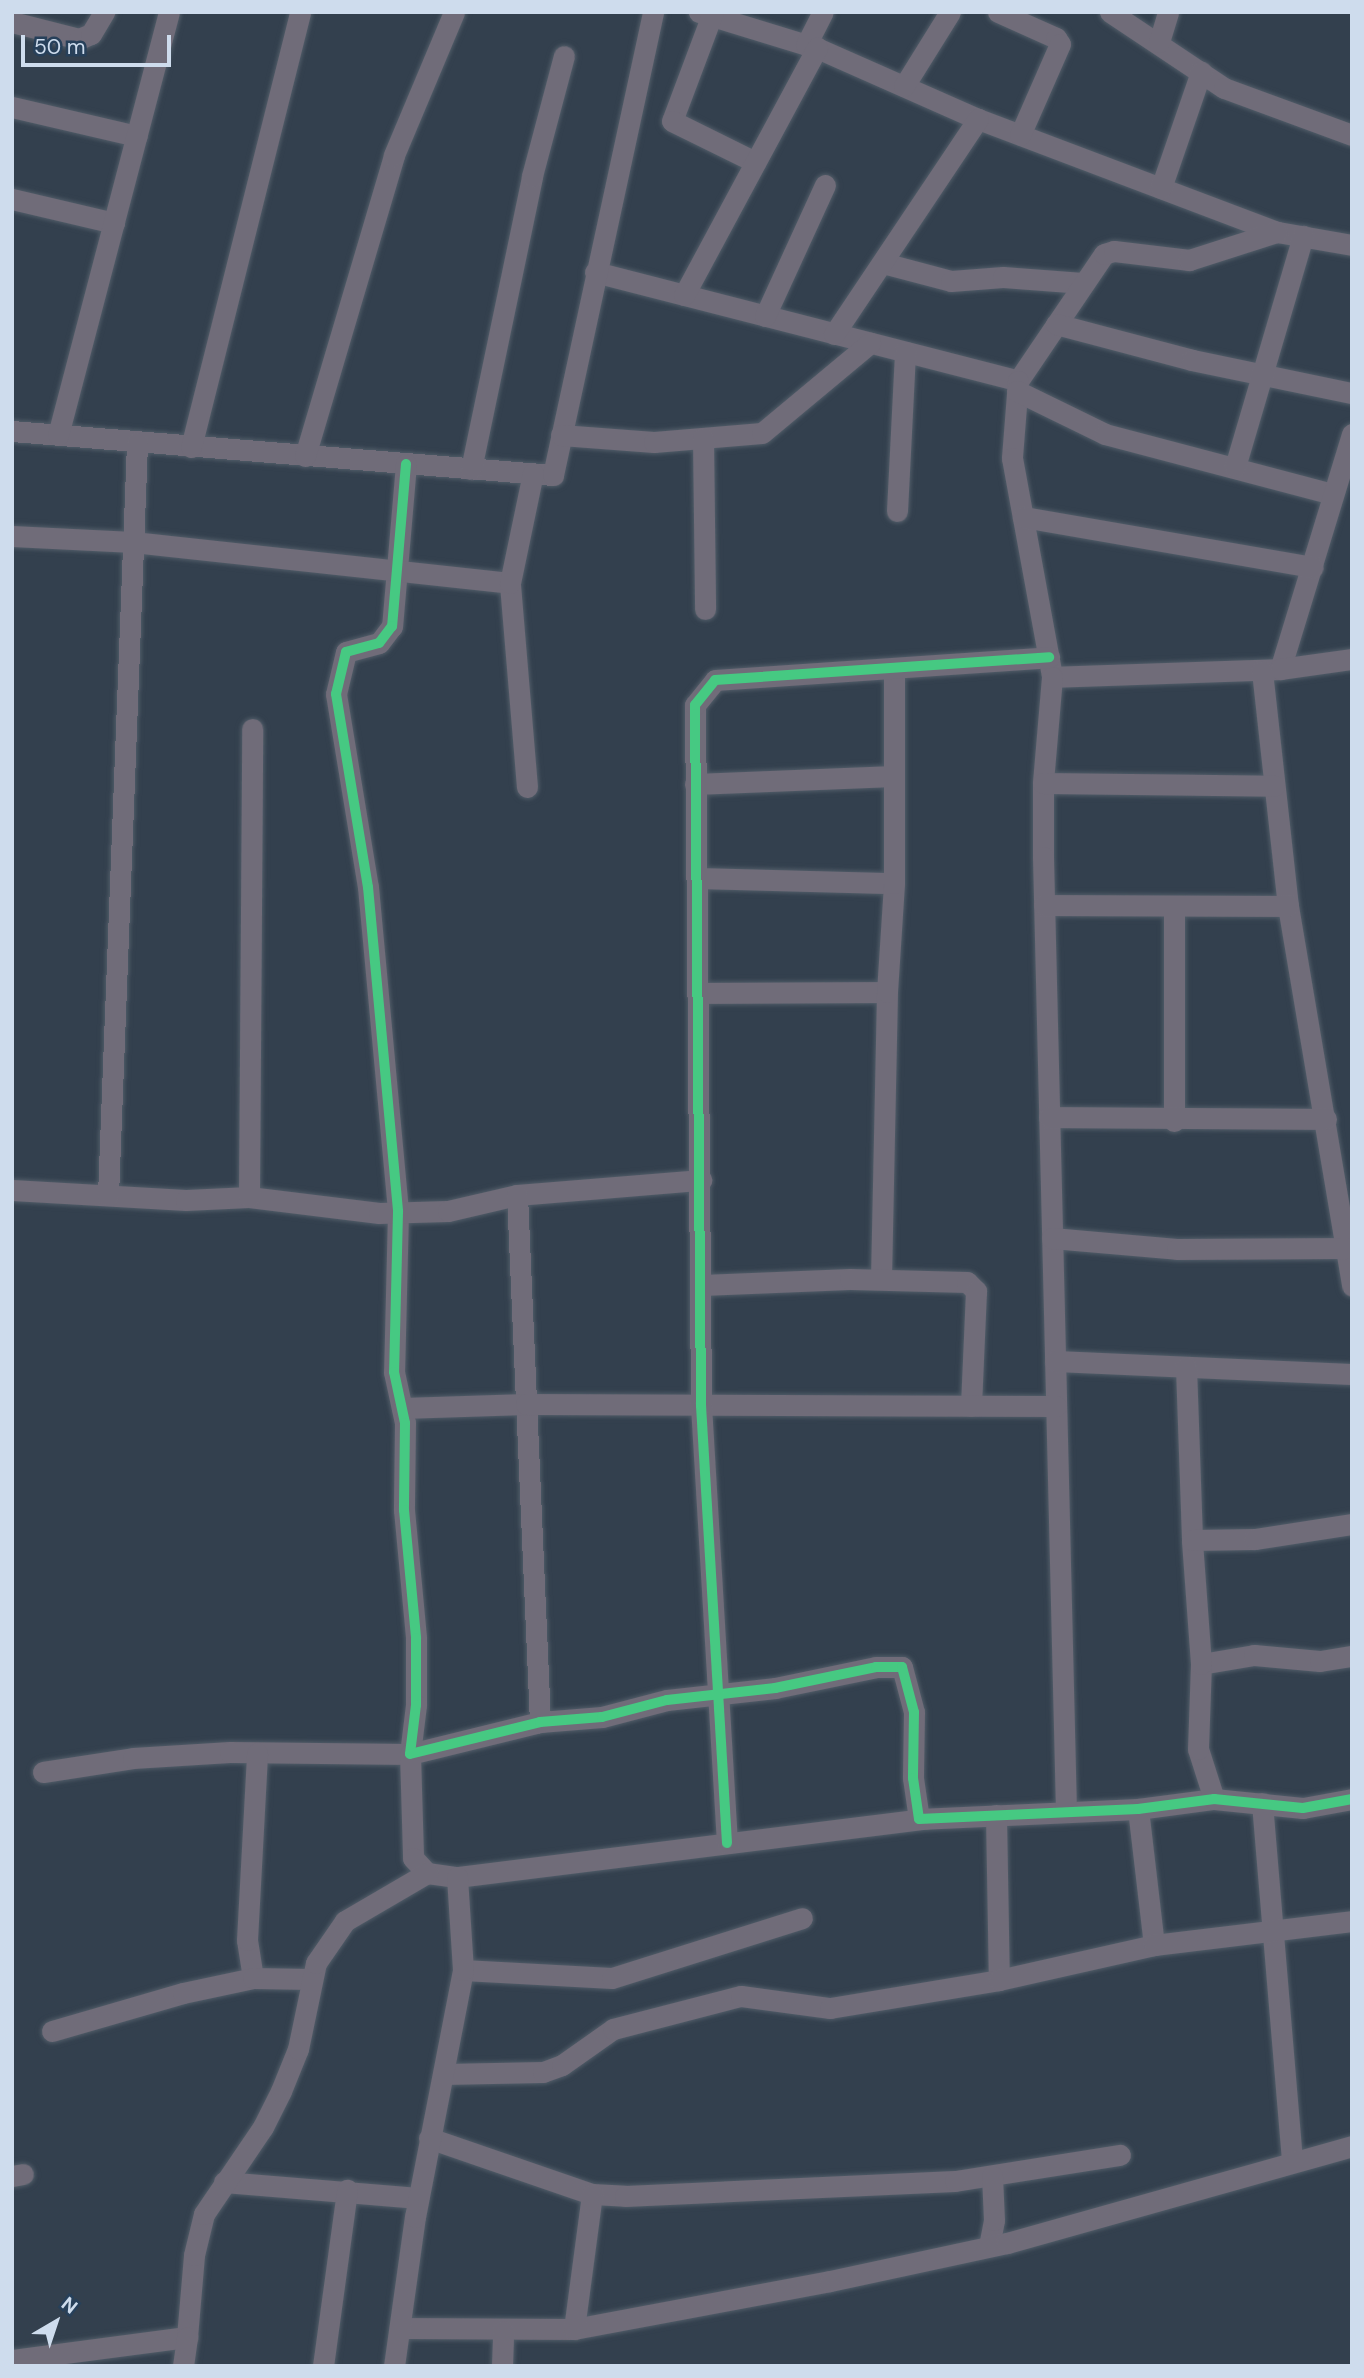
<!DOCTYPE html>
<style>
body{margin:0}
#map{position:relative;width:1364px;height:2378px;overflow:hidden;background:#33404e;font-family:"DM Sans",sans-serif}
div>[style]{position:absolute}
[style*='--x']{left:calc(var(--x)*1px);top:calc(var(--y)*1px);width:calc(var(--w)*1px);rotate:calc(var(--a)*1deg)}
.roads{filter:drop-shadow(0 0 2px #515c68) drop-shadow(0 0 2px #515c68)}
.minor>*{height:21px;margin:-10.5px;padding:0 10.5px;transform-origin:10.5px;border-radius:10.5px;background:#706c79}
.cycleway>*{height:10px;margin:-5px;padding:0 5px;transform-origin:5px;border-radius:5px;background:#46c982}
span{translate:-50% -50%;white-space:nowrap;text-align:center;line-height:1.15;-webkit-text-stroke:6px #27405a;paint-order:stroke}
.frame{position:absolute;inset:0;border:14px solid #cedced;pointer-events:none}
.north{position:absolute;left:21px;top:2287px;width:70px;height:70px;-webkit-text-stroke:5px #27405a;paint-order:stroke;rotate:39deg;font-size:19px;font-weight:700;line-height:28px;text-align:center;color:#cedced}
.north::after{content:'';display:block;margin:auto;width:24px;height:32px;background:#cedced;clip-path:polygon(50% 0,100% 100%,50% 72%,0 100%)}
.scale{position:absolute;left:21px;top:35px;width:150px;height:32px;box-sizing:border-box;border:4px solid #cedced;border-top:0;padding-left:9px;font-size:21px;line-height:24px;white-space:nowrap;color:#cedced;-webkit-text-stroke:5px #27405a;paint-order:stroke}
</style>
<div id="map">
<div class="roads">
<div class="minor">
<div style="--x:699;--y:12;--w:123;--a:17"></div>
<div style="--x:817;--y:48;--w:176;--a:23.8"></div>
<div style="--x:978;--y:119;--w:320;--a:20.7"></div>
<div style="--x:1277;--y:232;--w:76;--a:9.8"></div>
<div style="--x:713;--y:12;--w:116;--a:110.6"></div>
<div style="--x:672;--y:121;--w:93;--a:26.3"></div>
<div style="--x:998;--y:12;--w:64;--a:24.1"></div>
<div style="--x:1056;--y:38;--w:7;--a:56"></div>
<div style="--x:1060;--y:44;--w:99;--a:113.7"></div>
<div style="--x:1110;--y:12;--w:137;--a:33.7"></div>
<div style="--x:1224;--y:88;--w:136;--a:20.2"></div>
<div style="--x:12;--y:22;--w:69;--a:14.2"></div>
<div style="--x:79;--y:39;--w:13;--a:-23"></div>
<div style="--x:91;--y:34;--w:26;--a:-59"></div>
<div style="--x:1159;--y:42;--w:31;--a:-73"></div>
<div style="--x:806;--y:45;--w:37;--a:-63"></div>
<div style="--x:904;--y:86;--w:87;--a:-58.1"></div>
<div style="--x:12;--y:107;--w:128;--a:13.1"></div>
<div style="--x:1161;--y:188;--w:123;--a:-71"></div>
<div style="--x:12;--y:199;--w:105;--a:13.2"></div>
<div style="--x:883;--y:263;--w:70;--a:14.8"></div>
<div style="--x:951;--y:281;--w:52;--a:-4.4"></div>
<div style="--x:1003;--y:277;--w:80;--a:4.3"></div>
<div style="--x:595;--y:272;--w:437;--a:14.4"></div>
<div style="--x:1018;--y:381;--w:153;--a:-55.9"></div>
<div style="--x:1104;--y:254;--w:10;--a:-17"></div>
<div style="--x:1114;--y:251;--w:76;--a:6.8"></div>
<div style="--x:1189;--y:260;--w:92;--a:-17.7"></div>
<div style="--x:684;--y:295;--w:281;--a:-61.7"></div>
<div style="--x:765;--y:316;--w:144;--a:-65.4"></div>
<div style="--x:1056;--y:324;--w:141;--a:14.8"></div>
<div style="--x:1192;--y:360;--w:163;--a:11.7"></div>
<div style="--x:834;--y:334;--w:259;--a:-56.2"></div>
<div style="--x:1018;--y:381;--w:77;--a:94.5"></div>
<div style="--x:1012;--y:458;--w:223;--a:79.6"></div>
<div style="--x:1052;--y:677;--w:228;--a:-2"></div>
<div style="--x:1017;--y:391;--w:98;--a:26"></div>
<div style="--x:1105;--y:434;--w:235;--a:14.8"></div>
<div style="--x:12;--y:431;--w:543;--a:4.65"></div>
<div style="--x:553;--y:475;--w:474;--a:-77.8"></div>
<div style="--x:1352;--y:434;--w:246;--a:107"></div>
<div style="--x:1280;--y:669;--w:73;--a:-7.9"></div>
<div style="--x:58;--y:435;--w:437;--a:-75.3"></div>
<div style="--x:561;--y:435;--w:93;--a:4.3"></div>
<div style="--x:654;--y:442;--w:108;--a:-4.8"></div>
<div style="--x:762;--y:433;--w:141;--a:-39.8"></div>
<div style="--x:703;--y:438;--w:171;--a:89.3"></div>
<div style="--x:191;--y:447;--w:448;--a:-75.9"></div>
<div style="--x:305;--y:456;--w:314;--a:-73.5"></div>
<div style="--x:394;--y:155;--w:155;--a:-67.2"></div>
<div style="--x:406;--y:464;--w:163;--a:94.9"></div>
<div style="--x:392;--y:626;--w:21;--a:127"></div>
<div style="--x:379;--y:643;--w:34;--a:165"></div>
<div style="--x:346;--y:652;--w:43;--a:103.4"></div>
<div style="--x:336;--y:694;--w:196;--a:80.6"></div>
<div style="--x:368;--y:887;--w:326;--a:84.7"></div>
<div style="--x:398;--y:1212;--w:160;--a:91.4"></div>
<div style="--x:394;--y:1372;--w:52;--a:77.8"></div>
<div style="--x:405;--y:1423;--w:87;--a:90.7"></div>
<div style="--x:404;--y:1510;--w:129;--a:84.6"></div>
<div style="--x:416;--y:1638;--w:67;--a:90"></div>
<div style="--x:416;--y:1705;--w:49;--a:97"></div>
<div style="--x:410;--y:1754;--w:134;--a:-13.8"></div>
<div style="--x:540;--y:1722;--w:62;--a:-4.6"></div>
<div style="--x:602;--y:1717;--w:67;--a:-14.7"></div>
<div style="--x:667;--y:1700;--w:109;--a:-6.3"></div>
<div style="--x:775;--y:1688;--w:103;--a:-11.7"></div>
<div style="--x:876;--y:1667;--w:26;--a:0"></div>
<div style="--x:902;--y:1667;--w:47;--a:75.1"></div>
<div style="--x:914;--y:1712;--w:66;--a:90.9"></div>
<div style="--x:913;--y:1778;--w:41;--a:81.7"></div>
<div style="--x:919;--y:1819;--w:219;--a:-2.6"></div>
<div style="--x:1138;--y:1809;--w:77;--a:-7.5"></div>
<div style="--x:1214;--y:1799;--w:89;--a:5.8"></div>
<div style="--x:1303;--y:1808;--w:50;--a:-10.4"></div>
<div style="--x:1235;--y:467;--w:241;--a:-73.6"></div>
<div style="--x:471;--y:469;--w:299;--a:-78.2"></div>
<div style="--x:532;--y:176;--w:124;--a:-75.1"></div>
<div style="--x:897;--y:511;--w:159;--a:-87.1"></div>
<div style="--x:1023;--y:517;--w:294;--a:9.8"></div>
<div style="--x:12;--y:536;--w:121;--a:2.8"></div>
<div style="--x:133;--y:542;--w:379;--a:6.2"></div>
<div style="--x:1262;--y:671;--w:236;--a:83.7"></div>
<div style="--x:1288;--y:906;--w:385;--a:80.4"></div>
<div style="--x:1052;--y:677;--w:106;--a:94.9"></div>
<div style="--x:1043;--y:783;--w:74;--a:90"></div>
<div style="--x:1043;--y:857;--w:955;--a:88.62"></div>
<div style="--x:1043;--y:783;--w:231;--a:0.7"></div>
<div style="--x:695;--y:784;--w:199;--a:-2.3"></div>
<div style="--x:527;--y:787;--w:205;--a:-94.8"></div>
<div style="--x:510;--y:583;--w:112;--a:-78.2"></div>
<div style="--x:698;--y:878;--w:196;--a:1.5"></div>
<div style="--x:1044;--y:905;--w:244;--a:0.2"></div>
<div style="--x:1174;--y:909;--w:212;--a:90"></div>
<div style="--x:697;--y:993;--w:190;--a:-0.3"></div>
<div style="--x:1049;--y:1117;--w:277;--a:0.4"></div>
<div style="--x:12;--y:1190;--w:174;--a:3.3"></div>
<div style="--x:186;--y:1200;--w:63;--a:-2.7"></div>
<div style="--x:249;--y:1197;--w:131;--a:7"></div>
<div style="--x:379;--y:1213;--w:69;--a:-1.7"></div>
<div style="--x:448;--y:1211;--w:71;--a:-13.1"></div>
<div style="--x:517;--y:1195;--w:185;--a:-4.7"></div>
<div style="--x:108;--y:1195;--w:753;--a:-87.79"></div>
<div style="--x:517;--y:1195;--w:528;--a:87.5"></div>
<div style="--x:249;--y:1197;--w:468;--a:-89.6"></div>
<div style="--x:1052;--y:1238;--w:125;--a:5"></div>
<div style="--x:1177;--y:1249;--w:170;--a:-0.3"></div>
<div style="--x:881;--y:1279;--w:287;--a:-88.8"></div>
<div style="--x:887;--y:992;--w:109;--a:-86.3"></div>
<div style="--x:894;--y:883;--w:215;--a:-90"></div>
<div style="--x:702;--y:1285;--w:148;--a:-2.3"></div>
<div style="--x:850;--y:1279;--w:117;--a:1.5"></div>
<div style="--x:967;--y:1282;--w:13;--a:45"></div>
<div style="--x:976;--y:1291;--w:115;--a:92.5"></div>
<div style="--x:1055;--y:1361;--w:297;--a:2.5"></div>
<div style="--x:1186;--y:1367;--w:173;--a:88"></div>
<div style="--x:402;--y:1408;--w:124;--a:-1.8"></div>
<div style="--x:526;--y:1404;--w:530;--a:0.22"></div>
<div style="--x:1201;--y:1664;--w:54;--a:-9.6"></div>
<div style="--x:1254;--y:1655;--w:66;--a:5.2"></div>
<div style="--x:1320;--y:1661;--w:32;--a:-9"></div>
<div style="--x:43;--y:1772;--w:91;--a:-8.8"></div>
<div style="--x:133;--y:1758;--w:97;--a:-3.5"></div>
<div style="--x:230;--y:1752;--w:180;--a:0.6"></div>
<div style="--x:410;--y:1754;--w:104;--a:88.3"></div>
<div style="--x:413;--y:1858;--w:21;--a:47"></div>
<div style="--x:427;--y:1873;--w:30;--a:8"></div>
<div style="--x:457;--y:1877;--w:472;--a:-7.1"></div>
<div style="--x:1214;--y:1799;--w:52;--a:-107.7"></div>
<div style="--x:1198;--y:1749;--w:85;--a:-88"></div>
<div style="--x:1201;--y:1664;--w:124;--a:-94.2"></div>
<div style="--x:1192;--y:1540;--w:63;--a:-0.9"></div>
<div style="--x:1255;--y:1539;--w:98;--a:-8.8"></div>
<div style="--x:1262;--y:1803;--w:359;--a:85.2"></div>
<div style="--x:1138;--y:1809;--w:137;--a:83.3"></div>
<div style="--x:996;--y:1815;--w:165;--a:89"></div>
<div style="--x:727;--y:1843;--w:439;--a:-93.4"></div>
<div style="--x:701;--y:1405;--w:700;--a:-90.49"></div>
<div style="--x:695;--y:705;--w:32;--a:-51"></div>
<div style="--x:715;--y:680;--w:335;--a:-3.9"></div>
<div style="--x:463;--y:1970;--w:149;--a:3.1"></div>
<div style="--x:612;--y:1978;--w:199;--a:-17.5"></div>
<div style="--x:253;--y:1978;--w:38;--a:-99"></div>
<div style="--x:247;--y:1940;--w:187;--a:-86.9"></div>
<div style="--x:52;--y:2031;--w:136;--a:-16.2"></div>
<div style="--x:183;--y:1993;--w:72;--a:-12.1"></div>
<div style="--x:253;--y:1978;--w:58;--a:1"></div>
<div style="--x:444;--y:2074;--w:99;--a:-1.2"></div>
<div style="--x:543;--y:2072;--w:20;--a:-20"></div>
<div style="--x:562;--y:2065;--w:62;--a:-35.2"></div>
<div style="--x:613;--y:2029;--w:132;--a:-14.5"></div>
<div style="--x:741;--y:1996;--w:90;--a:7.7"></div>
<div style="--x:830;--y:2008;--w:171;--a:-9.4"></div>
<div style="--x:999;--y:1980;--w:159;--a:-12.7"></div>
<div style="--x:1154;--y:1945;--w:199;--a:-6.9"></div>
<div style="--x:429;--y:2138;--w:172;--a:19"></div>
<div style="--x:592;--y:2194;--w:33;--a:3"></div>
<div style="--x:625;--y:2196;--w:330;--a:-2.6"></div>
<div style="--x:955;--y:2181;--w:167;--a:-9"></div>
<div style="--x:12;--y:2176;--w:11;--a:-10"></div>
<div style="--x:224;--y:2182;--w:195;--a:4.7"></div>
<div style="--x:989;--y:2246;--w:26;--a:-79"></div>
<div style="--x:994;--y:2220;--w:44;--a:-92.6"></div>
<div style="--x:401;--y:2328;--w:173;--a:0.3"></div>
<div style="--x:574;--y:2329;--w:260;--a:-10.6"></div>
<div style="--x:830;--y:2281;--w:181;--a:-12.1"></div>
<div style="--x:1007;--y:2243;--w:358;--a:-15.7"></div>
<div style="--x:574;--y:2329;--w:136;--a:-82.4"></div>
<div style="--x:12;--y:2360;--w:177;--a:-7.5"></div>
<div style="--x:187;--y:2337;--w:82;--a:-85.1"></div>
<div style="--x:194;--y:2255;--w:42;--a:-76.3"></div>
<div style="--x:204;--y:2214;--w:105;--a:-55.9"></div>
<div style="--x:263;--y:2127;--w:40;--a:-63.4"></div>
<div style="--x:281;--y:2091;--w:45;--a:-68"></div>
<div style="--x:298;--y:2049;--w:88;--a:-78.2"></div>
<div style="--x:316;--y:1963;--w:51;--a:-55.4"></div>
<div style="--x:345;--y:1921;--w:95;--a:-30.3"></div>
<div style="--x:183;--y:2366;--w:29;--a:-82"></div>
<div style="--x:323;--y:2366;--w:178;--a:-82.2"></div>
<div style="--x:394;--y:2366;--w:150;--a:-82"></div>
<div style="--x:415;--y:2217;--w:252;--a:-79"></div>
<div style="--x:463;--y:1970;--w:93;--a:-93.7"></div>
<div style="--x:502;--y:2366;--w:35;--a:-88"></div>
</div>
</div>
<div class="cycleway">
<div style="--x:406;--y:464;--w:163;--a:94.9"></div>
<div style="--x:392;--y:626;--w:21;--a:127"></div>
<div style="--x:379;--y:643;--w:34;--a:165"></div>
<div style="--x:346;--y:652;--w:43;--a:103.4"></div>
<div style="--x:336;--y:694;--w:196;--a:80.6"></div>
<div style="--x:368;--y:887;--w:326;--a:84.7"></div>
<div style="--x:398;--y:1212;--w:160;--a:91.4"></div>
<div style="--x:394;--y:1372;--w:52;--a:77.8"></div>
<div style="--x:405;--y:1423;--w:87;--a:90.7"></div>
<div style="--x:404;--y:1510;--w:129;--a:84.6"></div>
<div style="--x:416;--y:1638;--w:67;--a:90"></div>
<div style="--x:416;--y:1705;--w:49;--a:97"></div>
<div style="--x:410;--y:1754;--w:134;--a:-13.8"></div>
<div style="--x:540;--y:1722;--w:62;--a:-4.6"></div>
<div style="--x:602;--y:1717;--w:67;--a:-14.7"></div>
<div style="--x:667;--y:1700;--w:109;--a:-6.3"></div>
<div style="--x:775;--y:1688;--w:103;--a:-11.7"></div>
<div style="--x:876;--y:1667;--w:26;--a:0"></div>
<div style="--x:902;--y:1667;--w:47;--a:75.1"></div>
<div style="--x:914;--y:1712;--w:66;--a:90.9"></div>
<div style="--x:913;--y:1778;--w:41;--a:81.7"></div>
<div style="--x:919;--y:1819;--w:219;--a:-2.6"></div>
<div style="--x:1138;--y:1809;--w:77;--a:-7.5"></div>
<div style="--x:1214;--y:1799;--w:89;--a:5.8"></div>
<div style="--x:1303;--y:1808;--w:50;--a:-10.4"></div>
<div style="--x:727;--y:1843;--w:439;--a:-93.4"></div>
<div style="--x:701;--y:1405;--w:700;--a:-90.49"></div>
<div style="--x:695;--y:705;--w:32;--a:-51"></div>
<div style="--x:715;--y:680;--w:335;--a:-3.9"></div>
</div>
<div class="frame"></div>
<div class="north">N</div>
<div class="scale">50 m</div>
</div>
